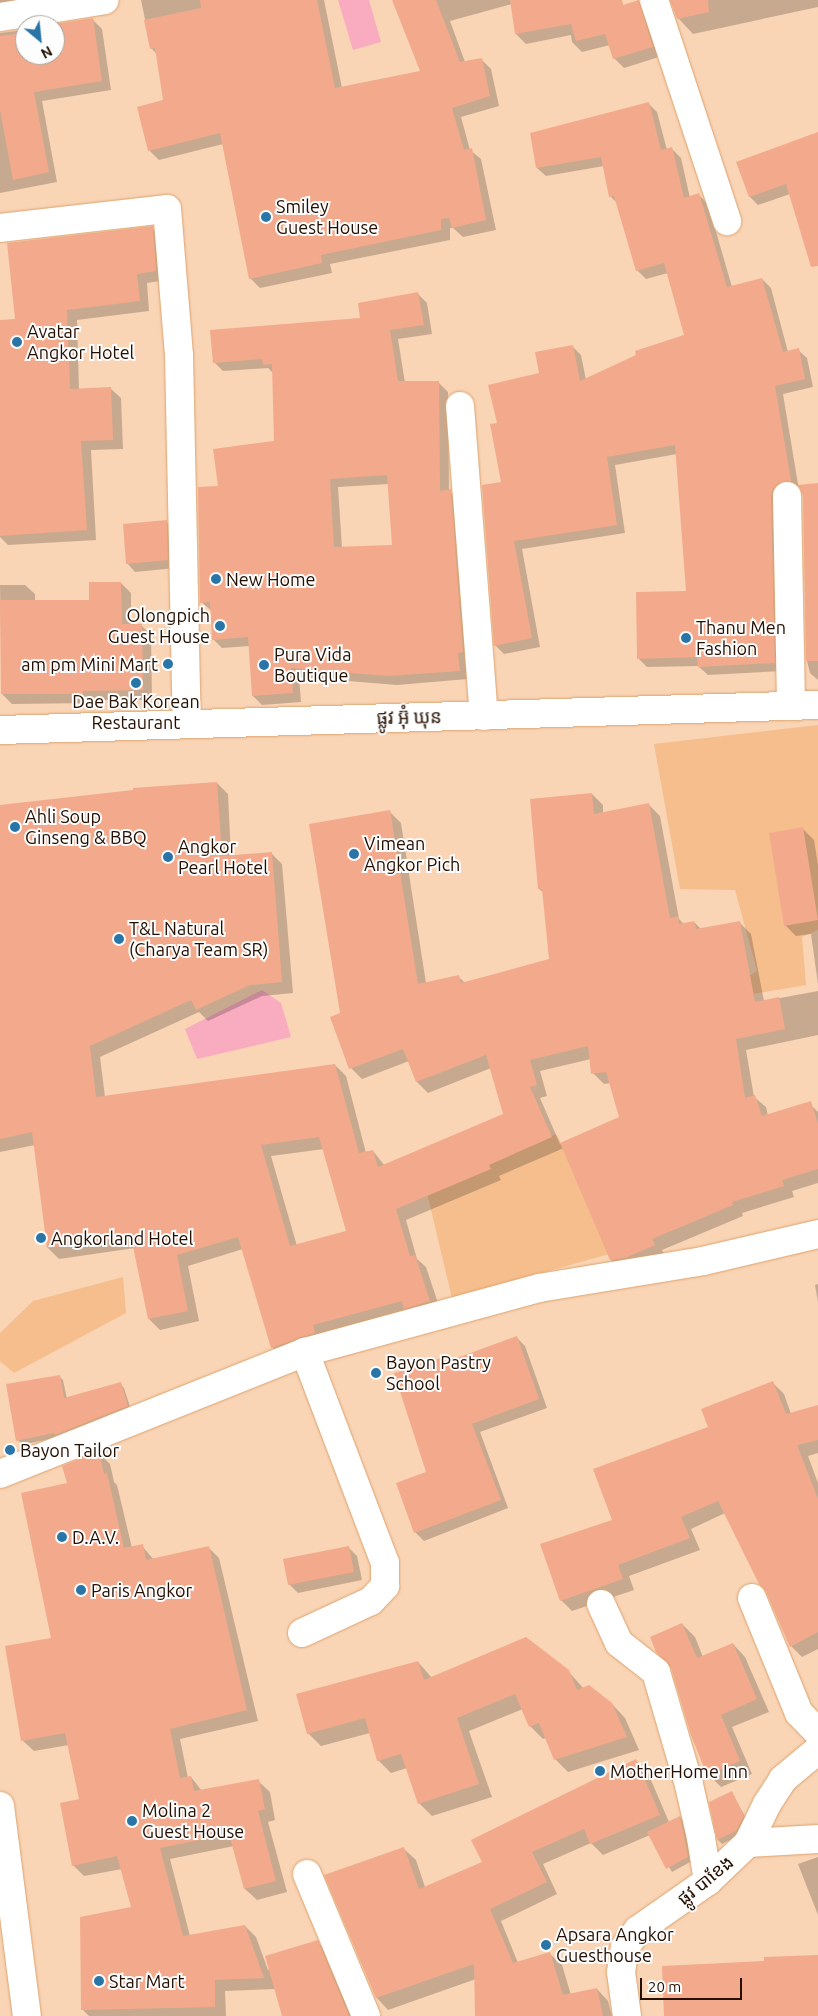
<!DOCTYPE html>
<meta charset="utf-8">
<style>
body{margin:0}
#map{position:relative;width:818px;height:2016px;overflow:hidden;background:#f9d4b5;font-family:Ubuntu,"Noto Sans Khmer",sans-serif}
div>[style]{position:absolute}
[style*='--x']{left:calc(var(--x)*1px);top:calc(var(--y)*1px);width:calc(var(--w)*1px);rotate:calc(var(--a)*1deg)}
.green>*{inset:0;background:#f6be8d}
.water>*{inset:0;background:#f9abbf}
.shadow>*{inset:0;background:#0003}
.building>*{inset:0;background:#f3aa8c}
.roads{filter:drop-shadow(0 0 1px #dda36e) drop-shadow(0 0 1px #dda36e)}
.minor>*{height:28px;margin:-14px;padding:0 14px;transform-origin:14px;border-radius:14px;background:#fff}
.dots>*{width:14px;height:14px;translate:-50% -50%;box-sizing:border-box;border:2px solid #fdfdfd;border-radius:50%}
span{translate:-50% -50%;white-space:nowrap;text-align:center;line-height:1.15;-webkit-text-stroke:4px #fdfdfd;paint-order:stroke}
.poi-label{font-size:18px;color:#240f00}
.left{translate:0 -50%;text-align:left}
.right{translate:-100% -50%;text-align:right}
.street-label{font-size:18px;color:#240f00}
.north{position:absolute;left:15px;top:15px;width:50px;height:50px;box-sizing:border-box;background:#fdfdfd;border:1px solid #a69e98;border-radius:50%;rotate:152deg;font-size:14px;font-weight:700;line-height:20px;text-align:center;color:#240f00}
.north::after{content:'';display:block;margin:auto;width:18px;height:22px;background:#2a75a8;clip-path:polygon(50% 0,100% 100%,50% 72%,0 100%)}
.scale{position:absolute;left:640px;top:1978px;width:102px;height:22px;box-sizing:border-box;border:2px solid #240f00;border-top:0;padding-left:6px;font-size:15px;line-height:18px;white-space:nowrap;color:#240f00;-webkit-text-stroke:4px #fdfdfd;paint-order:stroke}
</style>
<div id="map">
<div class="green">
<div style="clip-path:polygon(818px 725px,818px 930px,802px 937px,806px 985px,741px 996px,738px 983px,757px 971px,735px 890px,680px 889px,654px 744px)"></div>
<div style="clip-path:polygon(556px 1134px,620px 1251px,452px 1298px,426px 1189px)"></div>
<div style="clip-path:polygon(123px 1277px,126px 1313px,14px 1373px,0 1361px,0 1333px,33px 1301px)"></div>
</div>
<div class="water">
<div style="clip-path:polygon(338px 0,369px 0,381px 42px,353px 50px)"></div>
<div style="clip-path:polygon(262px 990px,281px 1003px,291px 1037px,197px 1059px,185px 1029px)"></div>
</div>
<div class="shadow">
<div style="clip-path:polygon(0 0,72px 0,0 14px)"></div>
<div style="clip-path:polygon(141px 0,324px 0,342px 88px,421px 72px,395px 0,610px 0,612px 10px,638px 2px,648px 12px,662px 56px,624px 68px,614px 58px,610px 45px,582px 52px,572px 42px,571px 35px,526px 44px,516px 34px,512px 4px,450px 21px,465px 62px,481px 59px,491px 69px,499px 106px,461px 117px,470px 150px,481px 159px,496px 230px,463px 237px,453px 228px,450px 228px,450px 240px,330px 264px,332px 273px,260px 288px,250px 278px,223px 144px,159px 160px,149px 150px,165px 101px,157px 54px,151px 48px)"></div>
<div style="clip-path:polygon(671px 0,818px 0,818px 7px,693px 34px,678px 18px)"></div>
<div style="clip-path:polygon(92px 19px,102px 29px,111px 90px,42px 101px,57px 182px,0 193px,0 33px,25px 30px,25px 55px,55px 55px,55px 25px)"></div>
<div style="clip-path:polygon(648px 103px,657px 112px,667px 150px,672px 149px,681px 158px,690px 198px,699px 195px,708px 204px,732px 287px,762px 279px,771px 288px,788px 352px,798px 350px,807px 358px,813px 387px,783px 394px,799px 490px,783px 671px,708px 675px,698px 666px,647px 667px,638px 658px,688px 592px,677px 454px,615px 465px,625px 533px,522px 549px,540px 647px,504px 654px,495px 645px,502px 483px,499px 424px,540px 374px,572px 346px,581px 355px,586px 380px,686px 336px,668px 273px,646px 279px,637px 270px,618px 204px,610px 196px,604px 166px,546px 176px,537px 168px)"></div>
<div style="clip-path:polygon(818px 134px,818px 246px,790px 194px,758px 205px,750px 197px,738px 163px)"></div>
<div style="clip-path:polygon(152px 228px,162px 238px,166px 280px,147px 283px,149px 311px,77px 320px,79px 390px,111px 389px,121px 398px,123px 449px,91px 450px,96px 540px,8px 545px,0 537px,0 321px,16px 321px)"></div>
<div style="clip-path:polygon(evenodd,418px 294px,427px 303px,432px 334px,398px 339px,405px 383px,439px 383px,448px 392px,449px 491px,459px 500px,468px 679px,397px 685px,299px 677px,301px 702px,262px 705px,253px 696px,250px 646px,222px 648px,213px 639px,212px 611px,201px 602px,219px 487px,275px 442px,274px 374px,268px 368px,223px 371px,214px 362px,362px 319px,418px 294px,389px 484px,394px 546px,342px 548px,338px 487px,389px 484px)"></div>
<div style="clip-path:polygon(818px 484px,818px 680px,810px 673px,807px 661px)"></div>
<div style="clip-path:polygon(166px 522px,175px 530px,176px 568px,135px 572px,127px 563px)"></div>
<div style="clip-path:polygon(121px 583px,131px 593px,131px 625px,141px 625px,151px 635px,152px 700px,93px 700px,93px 703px,12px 704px,2px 694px,0 585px,25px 585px,35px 594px,35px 601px,90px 601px)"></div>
<div style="clip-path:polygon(evenodd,217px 783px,228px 794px,231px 856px,271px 853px,282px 864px,293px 993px,262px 996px,208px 1021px,199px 1012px,100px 1057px,105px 1097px,335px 1065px,346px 1076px,366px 1153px,373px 1151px,385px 1166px,505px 1115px,491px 1068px,428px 1093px,417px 1082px,409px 1061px,362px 1079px,351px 1068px,341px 1014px,390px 812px,401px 823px,426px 983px,459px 977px,465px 983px,550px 960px,544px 893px,539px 889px,592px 794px,603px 805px,603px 814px,649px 805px,660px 816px,679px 919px,684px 924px,694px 922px,702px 930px,740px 923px,751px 934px,764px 1001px,818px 991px,818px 1035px,746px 1050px,754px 1097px,766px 1107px,768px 1116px,811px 1105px,818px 1112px,818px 1183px,792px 1191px,794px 1197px,742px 1213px,743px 1216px,662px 1250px,665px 1256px,622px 1271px,611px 1260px,564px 1148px,499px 1176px,501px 1180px,406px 1220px,417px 1259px,426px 1267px,441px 1312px,283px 1358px,272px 1347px,243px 1249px,188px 1266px,199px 1321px,160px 1330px,149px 1319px,135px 1248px,59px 1259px,48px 1248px,35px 1145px,0 1152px,0 806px,217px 783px,591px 1059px,593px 1073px,604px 1084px,611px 1083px,621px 1118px,560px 1144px,540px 1098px,547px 1096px,540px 1071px,591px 1059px,217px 783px,324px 1149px,347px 1232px,297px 1246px,271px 1156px,324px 1149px)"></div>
<div style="clip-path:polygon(803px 829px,814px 840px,818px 865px,818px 984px,811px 934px,796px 936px,785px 925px)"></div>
<div style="clip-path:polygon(818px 1284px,818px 1302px,815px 1285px)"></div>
<div style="clip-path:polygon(516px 1337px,525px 1346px,547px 1408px,480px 1432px,508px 1508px,424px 1541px,415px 1532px,428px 1473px,444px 1359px,448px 1362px)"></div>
<div style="clip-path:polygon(59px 1376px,63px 1380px,67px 1399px,120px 1383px,124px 1388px,131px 1410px,58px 1437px,22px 1445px,18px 1440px)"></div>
<div style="clip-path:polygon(773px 1383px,784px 1394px,791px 1414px,818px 1406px,818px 1453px,808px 1456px,818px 1483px,818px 1649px,802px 1657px,791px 1646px,768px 1591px,725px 1513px,691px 1529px,700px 1550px,629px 1576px,634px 1590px,572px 1611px,561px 1600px,613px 1521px,709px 1427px)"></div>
<div style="clip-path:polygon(99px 1453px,110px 1464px,114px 1482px,117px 1485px,132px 1548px,142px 1546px,154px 1560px,208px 1547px,219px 1558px,258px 1721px,180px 1739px,188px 1778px,191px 1777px,202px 1791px,258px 1781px,270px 1792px,275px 1820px,268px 1822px,287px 1892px,257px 1900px,245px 1889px,234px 1846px,170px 1859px,190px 1936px,245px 1926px,256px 1937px,268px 1970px,317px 1942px,330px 1954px,355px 2016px,284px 2016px,276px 1989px,225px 1991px,226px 2016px,89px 2016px,82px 2009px,132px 1908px,122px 1869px,84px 1876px,73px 1865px,80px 1800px,69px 1745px,34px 1751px,22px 1740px,53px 1639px,68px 1483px)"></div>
<div style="clip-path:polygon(348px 1547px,357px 1556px,362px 1580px,298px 1593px,289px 1584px)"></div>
<div style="clip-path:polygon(682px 1624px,695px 1637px,703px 1657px,733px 1644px,745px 1657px,769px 1712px,732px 1727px,752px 1774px,721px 1787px,708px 1774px)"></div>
<div style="clip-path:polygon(418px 1662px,432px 1678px,568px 1671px,584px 1689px,612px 1704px,625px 1718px,639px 1750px,568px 1772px,555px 1759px,546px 1738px,543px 1739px,530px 1726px,523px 1709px,469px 1731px,492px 1797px,432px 1816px,419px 1803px,407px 1768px,391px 1773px,378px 1760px,370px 1733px,321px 1746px,308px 1733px)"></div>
<div style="clip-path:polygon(636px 1761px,648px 1773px,669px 1822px,680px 1817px,684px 1821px,692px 1861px,672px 1872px,650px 1835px,603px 1855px,591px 1843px,543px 1864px,557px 1894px,501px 1921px,518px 1963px,550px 1954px,562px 1965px,571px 1995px,597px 1989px,608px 2001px,612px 2016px,476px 2016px,476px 1979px,388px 2010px,377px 1998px,404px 1849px,416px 1860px,425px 1887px,484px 1863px)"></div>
<div style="clip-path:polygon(732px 1793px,747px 1820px,740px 1835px,722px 1844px,718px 1840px,710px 1803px)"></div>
<div style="clip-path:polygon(818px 1857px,818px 1915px,798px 1864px)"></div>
</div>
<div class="building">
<div style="clip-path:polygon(200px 0,317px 0,335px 88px,420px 71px,392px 0,436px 0,460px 62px,482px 58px,490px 96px,452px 108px,464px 150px,472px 148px,486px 220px,452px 228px,449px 218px,441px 219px,441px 230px,321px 255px,322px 263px,249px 279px,220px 133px,148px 151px,137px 107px,163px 100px,155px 48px,150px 49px,144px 20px,201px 8px)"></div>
<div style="clip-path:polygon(510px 0,622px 0,623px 5px,639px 0,653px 47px,613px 59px,605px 34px,576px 41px,571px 24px,515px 34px)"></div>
<div style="clip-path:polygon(670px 0,708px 0,709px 12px,677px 19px)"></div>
<div style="clip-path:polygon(93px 18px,102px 81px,34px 92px,49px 172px,13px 180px,0 110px,0 36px,25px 33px,25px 55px,55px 55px,55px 25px,48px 25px)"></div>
<div style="clip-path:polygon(649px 102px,661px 150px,672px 147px,684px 198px,699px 193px,727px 287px,762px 278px,783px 352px,799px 348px,805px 379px,775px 386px,791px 481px,779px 483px,773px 489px,771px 496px,775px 663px,698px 667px,697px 657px,637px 659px,636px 592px,686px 591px,675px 445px,607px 457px,617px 525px,514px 541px,532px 638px,494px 646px,482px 485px,501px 482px,490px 424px,497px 423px,488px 385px,539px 373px,535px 352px,573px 345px,580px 381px,636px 355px,635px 351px,684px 335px,664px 263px,636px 271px,614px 196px,609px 197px,601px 157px,536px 168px,530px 133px)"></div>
<div style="clip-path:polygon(818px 132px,818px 266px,811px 267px,786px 184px,749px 197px,736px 162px)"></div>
<div style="clip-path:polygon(153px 226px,156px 271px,137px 274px,140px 301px,67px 310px,70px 389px,111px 387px,113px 440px,81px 441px,87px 530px,0 536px,0 320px,15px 319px,7px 243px)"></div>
<div style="clip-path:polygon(evenodd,418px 292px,424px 325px,390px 330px,398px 381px,439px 381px,440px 491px,451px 489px,463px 652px,458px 653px,460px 671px,388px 676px,291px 668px,293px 693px,252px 696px,248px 637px,212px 640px,210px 602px,200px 603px,198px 487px,218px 486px,213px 449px,274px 441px,272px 364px,263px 365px,262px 359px,213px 363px,210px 330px,360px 318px,358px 303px,418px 292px,387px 475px,392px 545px,334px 547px,330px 479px,387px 475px)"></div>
<div style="clip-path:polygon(818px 483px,818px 661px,806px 661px,803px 496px,798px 485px)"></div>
<div style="clip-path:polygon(167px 520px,168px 560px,126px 564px,123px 524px)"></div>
<div style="clip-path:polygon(89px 582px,121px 582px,122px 624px,142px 624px,143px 690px,83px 691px,83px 694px,1px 694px,0 600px,89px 600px)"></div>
<div style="clip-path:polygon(evenodd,217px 782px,222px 856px,272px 852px,282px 982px,250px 985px,196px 1010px,191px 1000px,90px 1046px,96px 1097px,335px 1064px,359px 1153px,373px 1150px,378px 1167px,503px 1114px,486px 1055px,416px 1082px,403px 1049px,349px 1069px,330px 1017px,340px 1013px,309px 824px,390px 810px,418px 984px,459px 975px,461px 983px,549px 959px,542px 889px,538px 889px,530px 799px,592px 793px,594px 814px,649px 803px,670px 918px,678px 916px,679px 924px,694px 921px,696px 929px,740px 921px,755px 1002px,779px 997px,785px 1029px,736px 1039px,745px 1098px,755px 1095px,762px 1116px,811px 1101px,818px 1124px,818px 1169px,782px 1180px,784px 1186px,732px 1202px,733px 1205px,652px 1239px,655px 1245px,625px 1258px,610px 1260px,560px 1143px,619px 1117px,606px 1072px,591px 1074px,588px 1046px,530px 1060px,537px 1085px,530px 1087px,552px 1137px,489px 1165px,491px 1169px,396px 1209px,410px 1256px,415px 1255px,430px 1301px,404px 1309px,402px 1301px,313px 1325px,315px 1333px,271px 1348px,238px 1237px,177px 1255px,188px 1311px,148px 1319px,131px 1237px,47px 1248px,32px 1132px,0 1139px,0 805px,133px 790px,133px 788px,217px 782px,319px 1137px,346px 1231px,290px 1246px,261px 1145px,319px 1137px)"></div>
<div style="clip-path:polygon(803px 827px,818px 920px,784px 926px,769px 833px)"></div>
<div style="clip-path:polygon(517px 1336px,539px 1399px,472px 1424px,501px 1500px,414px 1533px,396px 1483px,426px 1472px,394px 1373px,444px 1357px,446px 1362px)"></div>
<div style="clip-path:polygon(60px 1375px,64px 1398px,121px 1382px,128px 1406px,55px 1435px,54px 1433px,16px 1441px,6px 1384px)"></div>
<div style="clip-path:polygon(773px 1381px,786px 1414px,818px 1405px,818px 1440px,797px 1445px,818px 1499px,818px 1632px,790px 1647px,766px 1592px,759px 1584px,718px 1501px,681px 1517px,690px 1538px,618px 1565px,623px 1579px,560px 1601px,540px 1544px,612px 1520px,593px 1469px,708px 1427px,701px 1409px)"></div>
<div style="clip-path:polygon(99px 1451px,104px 1474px,107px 1473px,124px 1548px,143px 1544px,146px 1560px,209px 1546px,247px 1710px,170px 1729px,180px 1778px,191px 1776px,194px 1791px,259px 1779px,265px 1809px,258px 1811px,276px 1881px,244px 1889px,229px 1834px,160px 1848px,183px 1936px,245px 1925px,264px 1978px,215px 1980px,215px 2007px,81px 2010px,80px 1917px,131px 1907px,117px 1856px,72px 1866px,60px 1803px,79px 1799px,65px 1733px,21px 1741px,5px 1646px,51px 1638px,21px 1493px,67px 1483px,62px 1466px)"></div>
<div style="clip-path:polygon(349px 1546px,354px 1572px,288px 1585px,283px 1559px)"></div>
<div style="clip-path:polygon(682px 1623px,697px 1658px,733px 1643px,757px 1699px,721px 1715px,740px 1761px,707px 1775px,691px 1735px,671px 1668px,656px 1652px,650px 1637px)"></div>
<div style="clip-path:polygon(526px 1637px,569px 1670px,577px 1690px,589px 1685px,612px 1703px,627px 1737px,554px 1760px,539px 1723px,529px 1727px,515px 1694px,457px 1718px,479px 1784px,418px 1804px,401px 1754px,377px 1761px,365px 1718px,307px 1734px,296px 1694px,418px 1661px,424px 1680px)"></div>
<div style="clip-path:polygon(636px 1759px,660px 1815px,590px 1844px,584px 1829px,532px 1852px,547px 1882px,490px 1909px,513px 1963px,550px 1952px,563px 1995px,597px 1988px,603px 2016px,475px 2016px,474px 1964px,376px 1998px,324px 1875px,404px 1847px,419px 1889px,482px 1862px,471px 1840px)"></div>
<div style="clip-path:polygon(732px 1791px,744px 1816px,736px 1831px,717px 1840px,709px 1802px)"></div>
<div style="clip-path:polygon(680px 1816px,688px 1857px,666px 1869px,647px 1832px)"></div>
<div style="clip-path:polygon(318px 1940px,349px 2016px,282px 2016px,265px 1956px)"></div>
<div style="clip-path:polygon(818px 1955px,818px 2016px,664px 2016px,662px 1966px,764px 1961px,764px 1957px)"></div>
</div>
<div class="roads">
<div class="minor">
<div style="--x:654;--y:0;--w:233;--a:71.7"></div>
<div style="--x:0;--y:17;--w:106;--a:-9.2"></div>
<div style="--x:0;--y:228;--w:168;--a:-6.5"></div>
<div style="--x:167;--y:209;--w:146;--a:85.3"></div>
<div style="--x:179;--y:355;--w:368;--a:88.8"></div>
<div style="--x:460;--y:406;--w:311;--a:85.6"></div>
<div style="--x:787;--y:496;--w:210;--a:88.9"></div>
<div style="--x:0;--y:730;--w:818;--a:-1.75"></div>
<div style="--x:0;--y:1474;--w:328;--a:-21.8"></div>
<div style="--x:305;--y:1352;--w:243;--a:-15.3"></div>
<div style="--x:539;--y:1288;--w:166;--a:-9.3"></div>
<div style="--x:703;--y:1261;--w:118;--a:-13.2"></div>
<div style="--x:752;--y:1598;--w:124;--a:67.8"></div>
<div style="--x:799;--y:1713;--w:28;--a:46"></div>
<div style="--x:601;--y:1604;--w:43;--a:65.2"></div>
<div style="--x:619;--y:1643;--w:47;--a:38.1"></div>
<div style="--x:656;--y:1672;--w:118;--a:73.7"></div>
<div style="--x:689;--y:1785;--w:54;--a:77.2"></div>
<div style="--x:701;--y:1838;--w:44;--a:80.8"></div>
<div style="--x:302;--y:1633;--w:76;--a:-24.9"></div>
<div style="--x:371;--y:1601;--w:21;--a:-47"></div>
<div style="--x:385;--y:1586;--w:23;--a:-90"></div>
<div style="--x:385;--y:1563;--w:226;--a:-110.8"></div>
<div style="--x:0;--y:1806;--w:212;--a:82.7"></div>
<div style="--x:748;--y:1843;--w:70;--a:-3.3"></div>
<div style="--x:307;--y:1874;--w:154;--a:67.4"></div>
<div style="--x:627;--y:2016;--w:44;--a:-97.8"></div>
<div style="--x:621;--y:1972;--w:25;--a:-81"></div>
<div style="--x:625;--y:1947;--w:21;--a:-53"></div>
<div style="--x:638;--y:1930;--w:85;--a:-35"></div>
<div style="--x:708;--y:1881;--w:55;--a:-43.5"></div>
<div style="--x:748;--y:1843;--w:43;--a:-64"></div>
<div style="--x:767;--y:1804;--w:30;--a:-57"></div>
<div style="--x:783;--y:1779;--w:45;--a:-39.6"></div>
</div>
</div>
<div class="dots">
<div style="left:266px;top:217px;background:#2a75a8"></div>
<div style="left:17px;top:342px;background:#2a75a8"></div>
<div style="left:216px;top:579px;background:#2a75a8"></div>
<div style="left:220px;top:626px;background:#2a75a8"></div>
<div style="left:686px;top:638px;background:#2a75a8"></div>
<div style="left:168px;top:664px;background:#2a75a8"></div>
<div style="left:264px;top:665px;background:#2a75a8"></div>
<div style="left:136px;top:683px;background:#2a75a8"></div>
<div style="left:15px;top:827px;background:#2a75a8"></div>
<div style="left:354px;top:854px;background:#2a75a8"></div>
<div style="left:168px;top:857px;background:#2a75a8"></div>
<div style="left:119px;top:939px;background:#2a75a8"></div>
<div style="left:41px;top:1238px;background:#2a75a8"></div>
<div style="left:376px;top:1373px;background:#2a75a8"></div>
<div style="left:10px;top:1450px;background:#2a75a8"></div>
<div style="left:62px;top:1537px;background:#2a75a8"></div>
<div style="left:81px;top:1590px;background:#2a75a8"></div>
<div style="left:600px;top:1771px;background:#2a75a8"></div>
<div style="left:132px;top:1821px;background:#2a75a8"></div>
<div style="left:546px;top:1945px;background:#2a75a8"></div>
<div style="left:99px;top:1981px;background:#2a75a8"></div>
</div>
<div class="poi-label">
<span class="left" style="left:276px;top:217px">Smiley<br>Guest House</span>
<span class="left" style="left:27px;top:342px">Avatar<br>Angkor Hotel</span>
<span class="left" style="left:226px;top:579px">New Home</span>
<span class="right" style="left:210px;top:626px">Olongpich<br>Guest House</span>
<span class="left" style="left:696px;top:638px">Thanu Men<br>Fashion</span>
<span class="left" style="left:274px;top:665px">Pura Vida<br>Boutique</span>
<span class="right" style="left:158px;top:664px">am pm Mini Mart</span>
<span style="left:136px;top:712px">Dae Bak Korean<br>Restaurant</span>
<span class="left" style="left:25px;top:827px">Ahli Soup<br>Ginseng &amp; BBQ</span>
<span class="left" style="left:364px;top:854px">Vimean<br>Angkor Pich</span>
<span class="left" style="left:178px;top:857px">Angkor<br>Pearl Hotel</span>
<span class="left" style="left:129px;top:939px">T&amp;L Natural<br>(Charya Team SR)</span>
<span class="left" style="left:51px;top:1238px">Angkorland Hotel</span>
<span class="left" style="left:386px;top:1373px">Bayon Pastry<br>School</span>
<span class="left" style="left:20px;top:1450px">Bayon Tailor</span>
<span class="left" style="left:72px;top:1537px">D.A.V.</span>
<span class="left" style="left:91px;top:1590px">Paris Angkor</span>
<span class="left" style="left:610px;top:1771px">MotherHome Inn</span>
<span class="left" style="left:142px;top:1821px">Molina 2<br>Guest House</span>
<span class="left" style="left:556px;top:1945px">Apsara Angkor<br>Guesthouse</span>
<span class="left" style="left:109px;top:1981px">Star Mart</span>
</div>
<div class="street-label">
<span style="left:409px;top:717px;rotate:-1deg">ផ្លូវ អ៊ុំ ឃុន</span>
<span style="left:705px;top:1880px;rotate:-39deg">ផ្លូវ បាខែង</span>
</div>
<div class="north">N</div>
<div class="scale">20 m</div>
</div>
